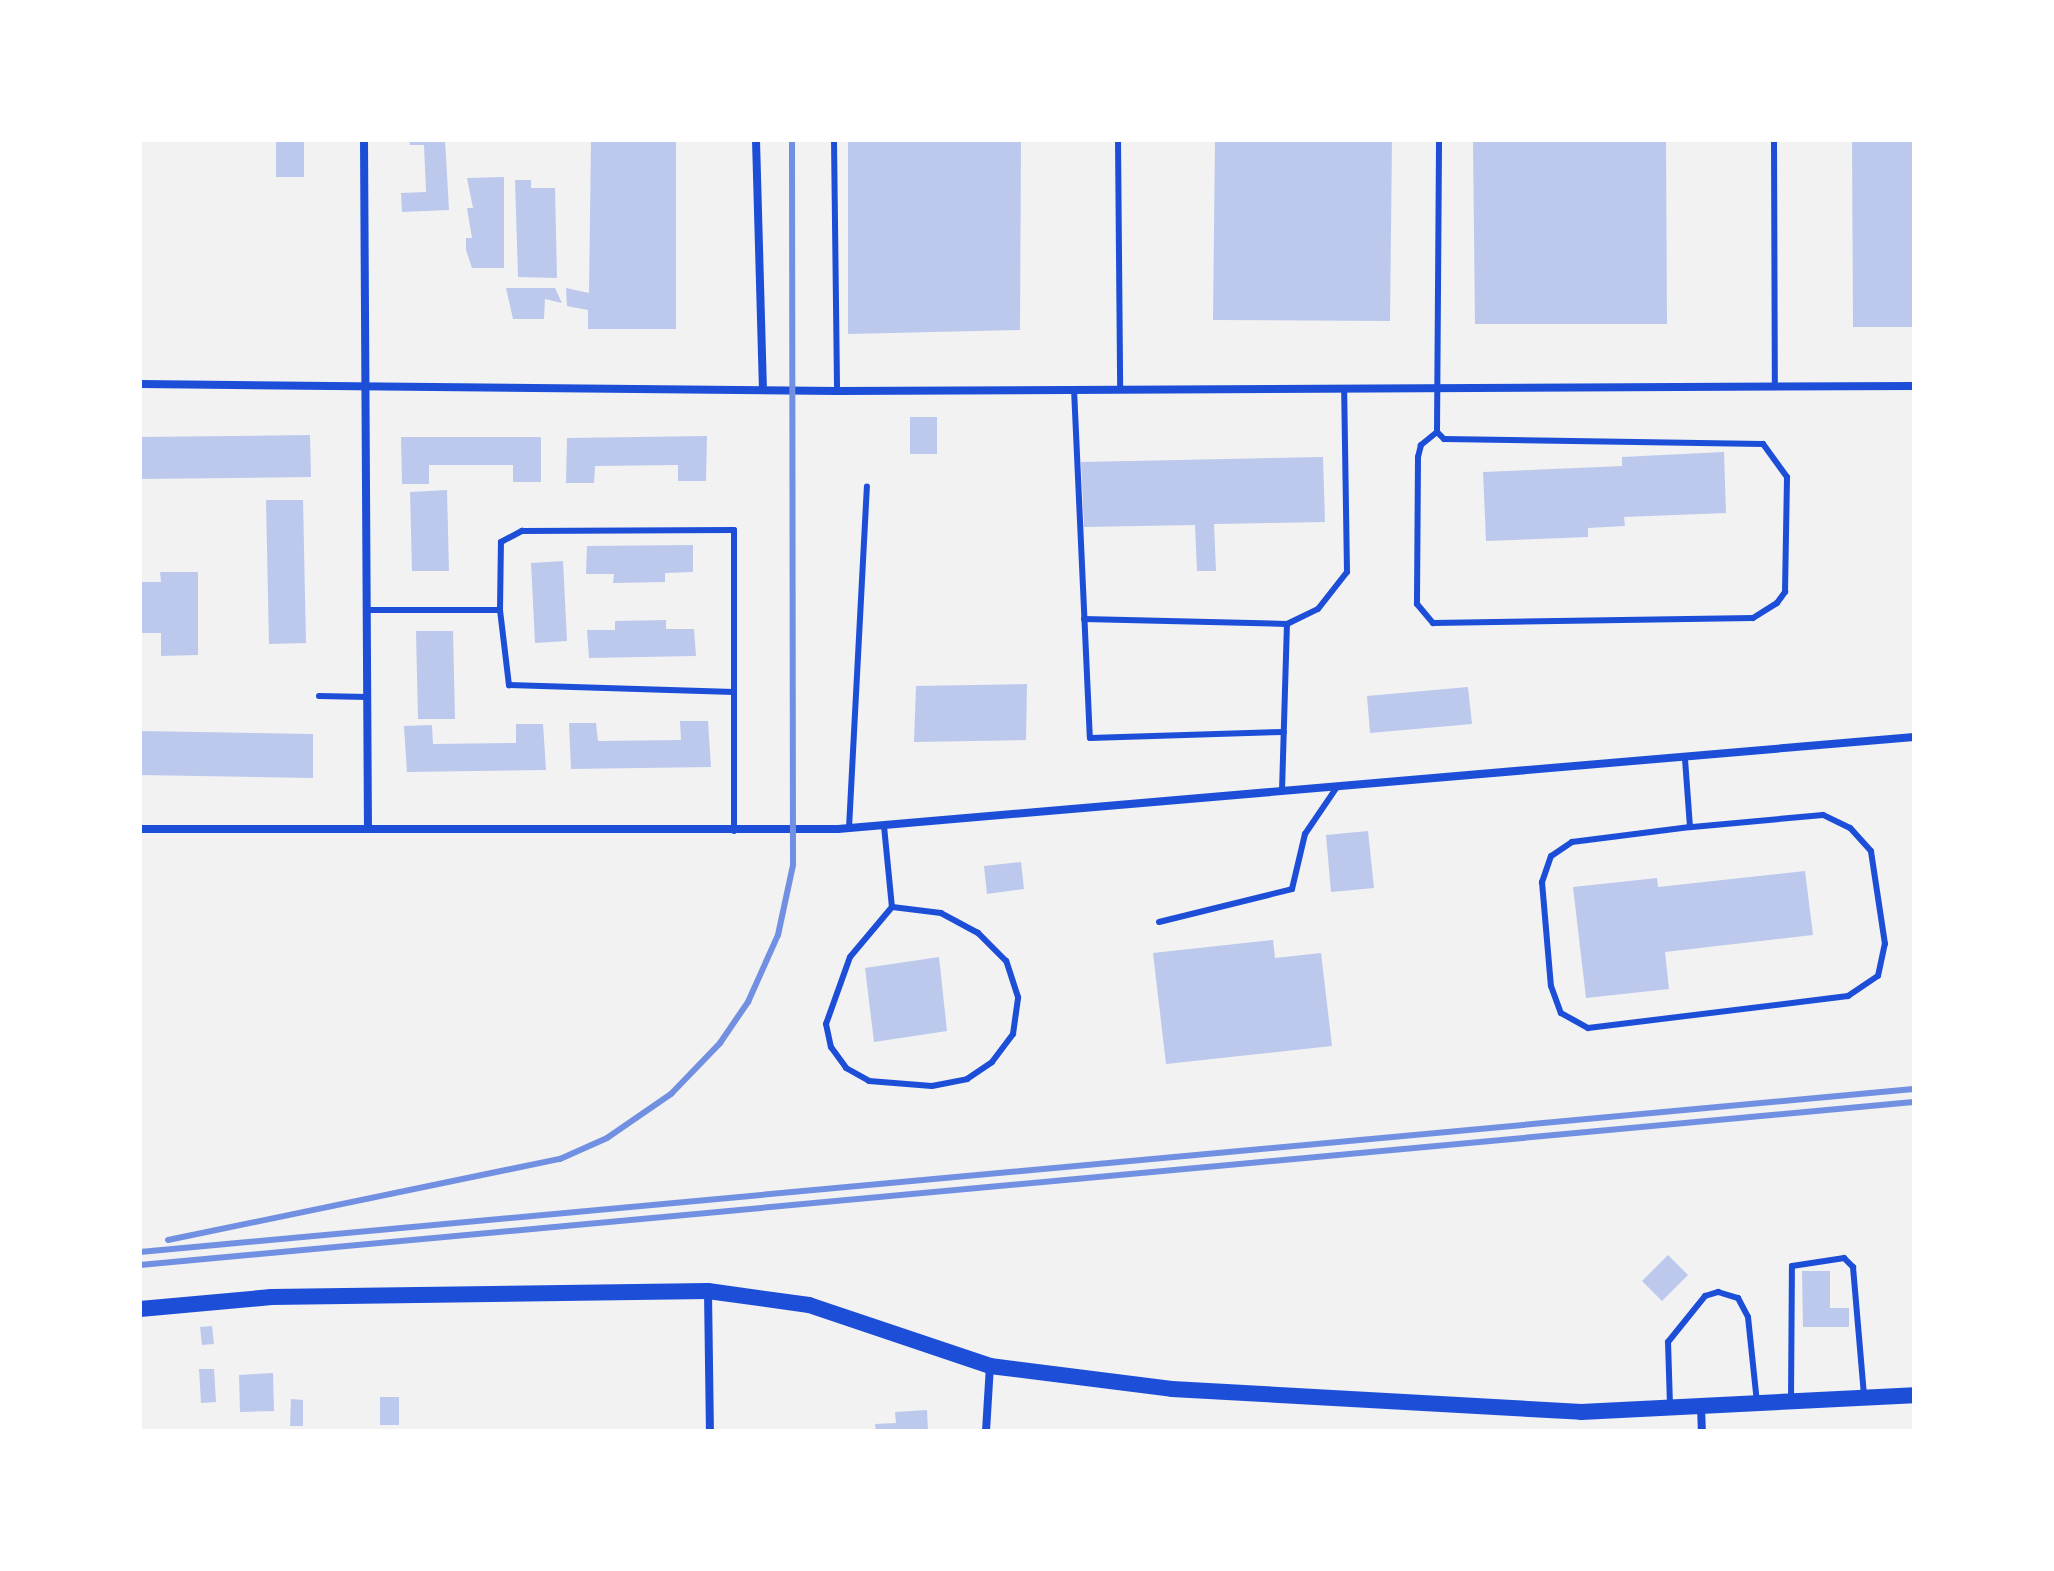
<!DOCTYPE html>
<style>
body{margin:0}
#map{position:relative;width:2054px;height:1571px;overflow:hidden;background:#f2f2f2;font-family:"Noto Sans",sans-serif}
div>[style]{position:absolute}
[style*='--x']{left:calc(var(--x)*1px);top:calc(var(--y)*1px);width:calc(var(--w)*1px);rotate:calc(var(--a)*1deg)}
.building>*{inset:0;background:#bdc9ec}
.service>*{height:6px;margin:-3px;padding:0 3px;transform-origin:3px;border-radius:3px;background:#1d4ed8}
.minor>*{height:8px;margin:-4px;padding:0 4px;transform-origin:4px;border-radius:4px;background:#1d4ed8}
.secondary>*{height:16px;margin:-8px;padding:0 8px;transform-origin:8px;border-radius:8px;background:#1d4ed8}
.rail>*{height:6px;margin:-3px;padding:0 3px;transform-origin:3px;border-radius:3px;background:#7290e2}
span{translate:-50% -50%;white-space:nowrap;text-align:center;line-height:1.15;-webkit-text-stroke:6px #fff;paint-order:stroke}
.frame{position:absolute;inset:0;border:142px solid #fff;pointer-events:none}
</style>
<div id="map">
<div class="building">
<div style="clip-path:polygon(276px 140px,304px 140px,304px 177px,276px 177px)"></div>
<div style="clip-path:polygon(409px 140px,445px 140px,449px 210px,402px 212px,401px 193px,426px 192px,424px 145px,410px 145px)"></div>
<div style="clip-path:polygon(591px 140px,676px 140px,676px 329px,588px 329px,588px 310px,567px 306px,566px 288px,589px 293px)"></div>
<div style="clip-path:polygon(848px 140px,1021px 140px,1020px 330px,848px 334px)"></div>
<div style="clip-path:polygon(1215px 140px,1392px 140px,1390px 321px,1213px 320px)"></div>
<div style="clip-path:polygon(1473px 140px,1666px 140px,1667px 324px,1475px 324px)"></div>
<div style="clip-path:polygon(1852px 140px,1914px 140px,1914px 327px,1853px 327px)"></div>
<div style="clip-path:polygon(504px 177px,504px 268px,472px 268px,466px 250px,466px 238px,472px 238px,467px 208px,473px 208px,467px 178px)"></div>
<div style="clip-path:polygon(515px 180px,531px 180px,531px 188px,555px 188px,557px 278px,518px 277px)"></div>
<div style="clip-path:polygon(506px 288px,555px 288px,562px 303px,545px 299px,544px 319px,513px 319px)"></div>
<div style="clip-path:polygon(910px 417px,937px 417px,937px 454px,910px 454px)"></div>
<div style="clip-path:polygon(310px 435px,311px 477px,140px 479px,140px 437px)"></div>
<div style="clip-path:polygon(707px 436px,706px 481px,678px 481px,678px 465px,595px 466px,594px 483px,566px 483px,567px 438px)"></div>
<div style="clip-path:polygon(401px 437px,541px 437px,541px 482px,513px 482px,513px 465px,429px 465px,429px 484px,402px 484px)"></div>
<div style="clip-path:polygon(1724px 452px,1726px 513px,1624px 517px,1625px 526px,1588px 528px,1588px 537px,1486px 541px,1483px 472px,1622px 466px,1622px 457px)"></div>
<div style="clip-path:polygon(1323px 457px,1325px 522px,1214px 524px,1216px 571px,1197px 571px,1195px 525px,1084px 527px,1081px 462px)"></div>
<div style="clip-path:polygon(447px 490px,449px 571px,412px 571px,410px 492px)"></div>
<div style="clip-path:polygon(266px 500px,303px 500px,306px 643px,269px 644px)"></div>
<div style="clip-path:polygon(693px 545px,693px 572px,665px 573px,665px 582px,613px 583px,614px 574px,586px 574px,587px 546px)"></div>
<div style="clip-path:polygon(563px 561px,567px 641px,535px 643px,531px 563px)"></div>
<div style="clip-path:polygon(160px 572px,198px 572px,198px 655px,161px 656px,161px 633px,140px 633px,140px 582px,161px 582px)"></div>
<div style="clip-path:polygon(666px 620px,666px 629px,694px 629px,696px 656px,589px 658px,587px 630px,615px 630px,615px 621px)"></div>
<div style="clip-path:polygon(416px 631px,453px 631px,455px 719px,418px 719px)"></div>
<div style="clip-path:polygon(1027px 684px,1026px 740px,914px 742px,916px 686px)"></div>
<div style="clip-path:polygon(1468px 687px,1472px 724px,1370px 733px,1367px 696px)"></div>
<div style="clip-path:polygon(680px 721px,708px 721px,711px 767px,571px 769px,569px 723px,596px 723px,598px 741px,681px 740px)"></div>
<div style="clip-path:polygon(516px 724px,543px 724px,546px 770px,407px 772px,404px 726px,432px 725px,433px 744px,516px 743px)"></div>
<div style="clip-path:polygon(140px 731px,313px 734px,313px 778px,140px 775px)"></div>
<div style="clip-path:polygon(1368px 831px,1374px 888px,1331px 892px,1326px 835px)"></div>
<div style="clip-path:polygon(1021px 862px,1024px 889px,987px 894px,984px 866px)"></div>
<div style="clip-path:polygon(1805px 871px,1813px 935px,1665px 952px,1669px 989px,1586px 998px,1573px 887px,1657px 878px,1658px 887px)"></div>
<div style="clip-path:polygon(1273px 940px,1275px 958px,1321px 953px,1332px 1046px,1166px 1064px,1153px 953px)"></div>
<div style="clip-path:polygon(939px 957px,947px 1031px,874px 1042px,865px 968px)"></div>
<div style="clip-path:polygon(1668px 1255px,1688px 1275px,1662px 1301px,1642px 1281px)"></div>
<div style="clip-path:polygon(1802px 1271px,1830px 1271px,1830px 1308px,1849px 1308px,1849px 1327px,1803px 1327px)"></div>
<div style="clip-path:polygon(212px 1326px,214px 1344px,202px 1345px,200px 1327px)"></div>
<div style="clip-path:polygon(199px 1369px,214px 1369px,216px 1402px,201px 1403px)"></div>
<div style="clip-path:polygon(273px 1373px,274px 1411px,240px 1412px,239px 1375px)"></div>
<div style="clip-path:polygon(380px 1397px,399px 1397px,399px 1425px,380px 1425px)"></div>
<div style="clip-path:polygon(291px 1399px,303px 1400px,303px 1426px,290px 1426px)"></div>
<div style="clip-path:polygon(927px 1410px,928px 1431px,876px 1431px,875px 1424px,896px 1423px,895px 1412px)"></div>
</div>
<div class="service">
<div style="--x:834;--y:140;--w:251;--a:89.3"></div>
<div style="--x:1118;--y:140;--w:249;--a:89.5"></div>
<div style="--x:1774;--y:140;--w:247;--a:89.8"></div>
<div style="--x:1074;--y:389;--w:349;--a:87.4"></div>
<div style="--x:1090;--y:738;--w:194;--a:-1.8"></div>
<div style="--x:1437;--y:432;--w:21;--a:141"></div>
<div style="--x:1421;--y:445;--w:12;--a:104"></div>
<div style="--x:1418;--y:457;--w:147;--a:90.4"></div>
<div style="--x:1417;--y:604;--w:25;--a:50"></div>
<div style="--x:1433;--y:623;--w:320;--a:-0.9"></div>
<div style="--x:1753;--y:618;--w:28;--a:-32"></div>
<div style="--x:1777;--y:603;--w:14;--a:-54"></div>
<div style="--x:1785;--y:592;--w:115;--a:-89"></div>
<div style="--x:1787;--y:477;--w:41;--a:-126"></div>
<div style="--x:1763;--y:444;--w:319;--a:-179.1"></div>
<div style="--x:1444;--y:439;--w:10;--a:-135"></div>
<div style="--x:1437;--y:432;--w:292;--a:-89.6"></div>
<div style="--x:367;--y:610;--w:133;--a:0"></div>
<div style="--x:500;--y:610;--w:68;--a:-89.2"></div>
<div style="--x:501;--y:542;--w:24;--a:-28"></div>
<div style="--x:522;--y:531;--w:212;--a:-0.3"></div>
<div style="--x:734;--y:530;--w:301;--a:90"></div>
<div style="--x:500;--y:610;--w:76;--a:83.2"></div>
<div style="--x:509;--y:685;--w:225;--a:1.8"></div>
<div style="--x:1084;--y:619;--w:203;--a:1.4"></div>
<div style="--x:319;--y:696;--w:48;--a:1.2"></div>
<div style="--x:1685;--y:759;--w:68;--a:85.8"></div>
<div style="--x:1690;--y:827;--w:119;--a:172.8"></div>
<div style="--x:1572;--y:842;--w:25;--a:146"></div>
<div style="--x:1551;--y:856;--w:28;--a:109"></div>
<div style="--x:1542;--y:882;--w:104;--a:85.1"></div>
<div style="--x:1551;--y:986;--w:29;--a:70"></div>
<div style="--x:1561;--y:1013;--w:31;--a:29"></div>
<div style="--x:1588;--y:1028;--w:262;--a:-7"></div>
<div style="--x:1848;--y:996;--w:36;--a:-34"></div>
<div style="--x:1878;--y:976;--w:33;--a:-78"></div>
<div style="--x:1885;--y:944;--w:94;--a:-98.6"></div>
<div style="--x:1871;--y:851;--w:31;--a:-132"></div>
<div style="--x:1850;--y:828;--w:30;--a:-154"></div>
<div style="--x:1823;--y:815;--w:134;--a:174.8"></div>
<div style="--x:1282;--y:791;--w:167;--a:-88.3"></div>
<div style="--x:1287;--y:624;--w:34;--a:-26"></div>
<div style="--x:1318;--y:609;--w:47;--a:-51.9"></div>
<div style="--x:1347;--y:572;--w:184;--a:-90.9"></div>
<div style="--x:884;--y:826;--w:81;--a:84.4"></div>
<div style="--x:892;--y:907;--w:65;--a:130"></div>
<div style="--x:850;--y:957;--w:71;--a:109.7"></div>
<div style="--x:826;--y:1024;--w:24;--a:78"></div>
<div style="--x:831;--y:1047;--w:26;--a:54"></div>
<div style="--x:846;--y:1068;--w:26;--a:29"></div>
<div style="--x:869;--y:1081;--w:63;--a:4.5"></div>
<div style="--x:932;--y:1086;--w:36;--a:-11"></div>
<div style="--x:967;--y:1079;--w:30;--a:-34"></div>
<div style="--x:992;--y:1062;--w:35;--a:-53"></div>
<div style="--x:1013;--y:1034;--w:37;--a:-82"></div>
<div style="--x:1018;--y:997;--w:38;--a:-108"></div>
<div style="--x:1006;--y:961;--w:40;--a:-135"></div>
<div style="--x:978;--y:933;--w:42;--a:-151.6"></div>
<div style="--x:941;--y:913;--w:49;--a:-173"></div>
<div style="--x:849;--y:828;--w:342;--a:-87"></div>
<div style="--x:1159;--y:922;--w:137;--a:-13.9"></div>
<div style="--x:1292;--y:889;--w:57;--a:-76.7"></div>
<div style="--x:1305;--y:834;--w:57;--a:-55.8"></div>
<div style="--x:1791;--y:1400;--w:134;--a:-89.6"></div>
<div style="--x:1792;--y:1266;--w:53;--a:-8.7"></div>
<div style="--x:1844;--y:1258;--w:13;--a:45"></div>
<div style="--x:1853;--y:1267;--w:128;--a:85.1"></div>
<div style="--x:1670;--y:1405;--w:63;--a:-91.8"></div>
<div style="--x:1668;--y:1342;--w:59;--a:-51.2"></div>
<div style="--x:1705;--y:1296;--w:14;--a:-17"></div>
<div style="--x:1718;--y:1292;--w:21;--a:17"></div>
<div style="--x:1738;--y:1298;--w:21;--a:62"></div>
<div style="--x:1748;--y:1317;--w:85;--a:84"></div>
</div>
<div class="minor">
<div style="--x:364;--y:140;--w:686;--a:89.67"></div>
<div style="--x:756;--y:140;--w:250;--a:88.4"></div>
<div style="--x:140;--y:384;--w:697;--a:0.58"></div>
<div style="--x:837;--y:391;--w:1077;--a:-0.27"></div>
<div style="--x:140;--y:829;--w:698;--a:0"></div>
<div style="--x:838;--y:829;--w:1080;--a:-4.89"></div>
<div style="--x:708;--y:1292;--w:139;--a:89.2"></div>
<div style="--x:1701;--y:1406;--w:25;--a:88"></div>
<div style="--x:986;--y:1431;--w:65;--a:-86.5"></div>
</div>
<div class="secondary">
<div style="--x:140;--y:1309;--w:132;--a:-5.2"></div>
<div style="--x:271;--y:1297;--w:437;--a:-0.8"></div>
<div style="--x:708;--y:1291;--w:102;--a:7.9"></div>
<div style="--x:809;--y:1305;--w:191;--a:18.6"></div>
<div style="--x:990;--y:1366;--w:183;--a:7.2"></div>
<div style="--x:1172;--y:1389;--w:410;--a:3.2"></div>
<div style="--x:1581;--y:1412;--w:333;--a:-2.9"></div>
</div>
<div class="rail">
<div style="--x:168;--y:1240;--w:400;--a:-11.7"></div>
<div style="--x:560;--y:1159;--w:51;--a:-24.1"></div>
<div style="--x:607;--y:1138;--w:78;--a:-34.5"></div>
<div style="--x:671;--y:1094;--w:71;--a:-46.1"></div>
<div style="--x:720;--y:1043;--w:50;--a:-55.7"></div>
<div style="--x:748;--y:1002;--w:73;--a:-65.9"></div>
<div style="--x:778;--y:935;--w:72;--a:-77.9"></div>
<div style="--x:793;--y:865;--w:725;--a:-90.08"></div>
<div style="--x:140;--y:1252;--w:1781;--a:-5.25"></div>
<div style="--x:140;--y:1265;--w:1781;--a:-5.25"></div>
</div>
<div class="frame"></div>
</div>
